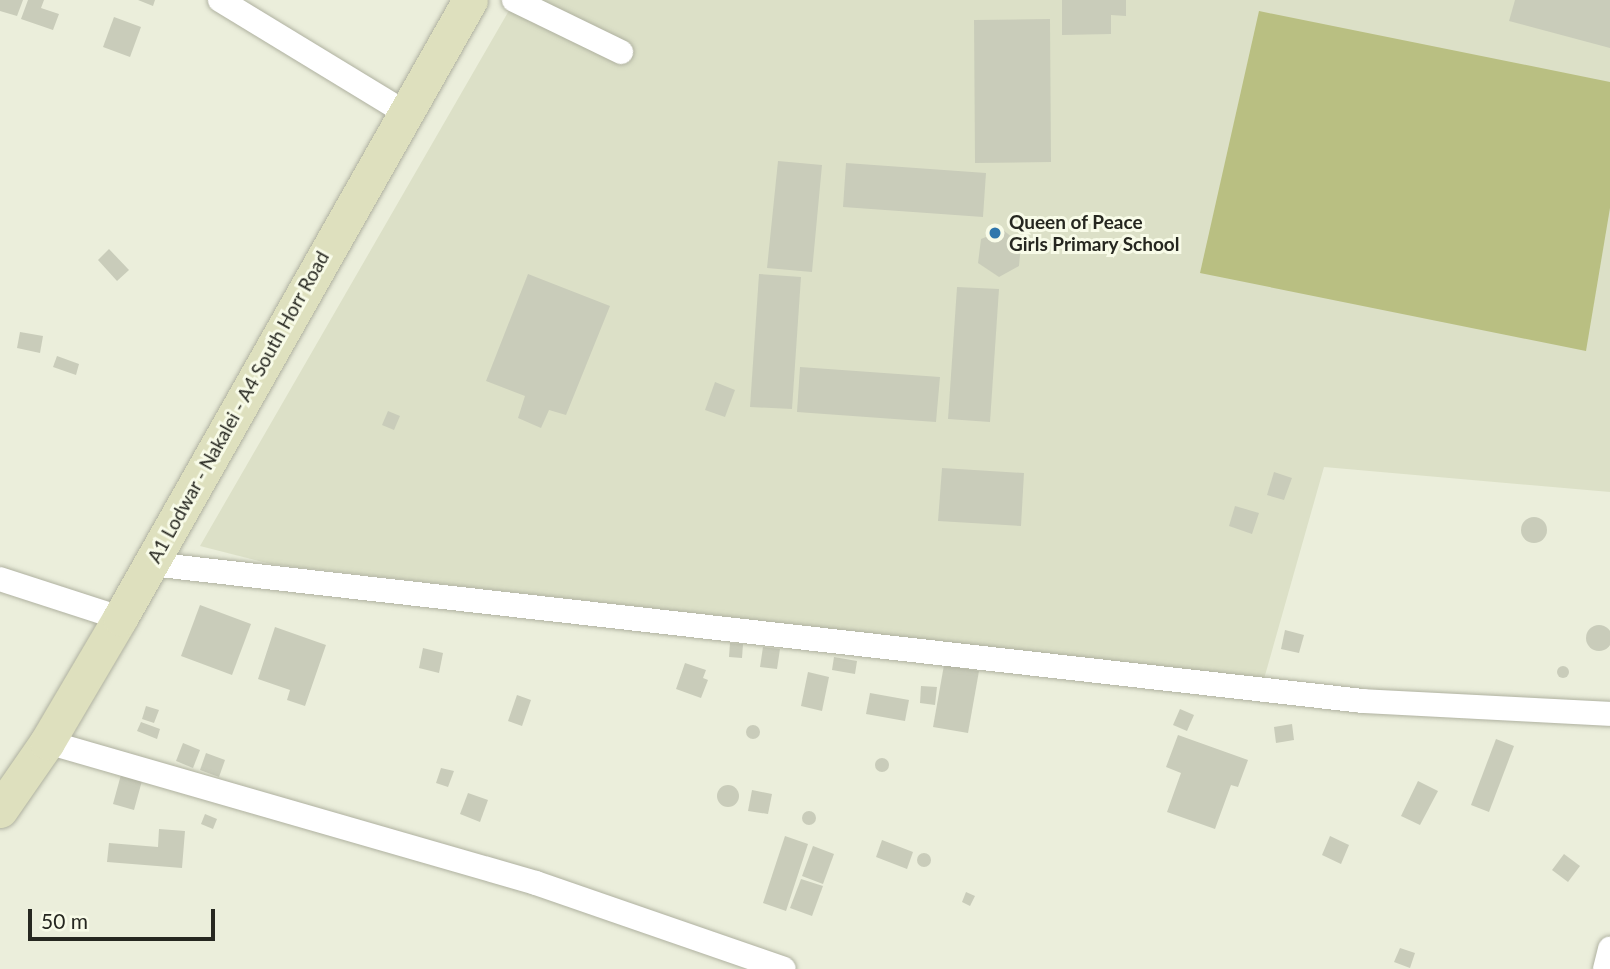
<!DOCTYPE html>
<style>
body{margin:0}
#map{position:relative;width:1610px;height:969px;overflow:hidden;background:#ebeedb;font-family:Lato,sans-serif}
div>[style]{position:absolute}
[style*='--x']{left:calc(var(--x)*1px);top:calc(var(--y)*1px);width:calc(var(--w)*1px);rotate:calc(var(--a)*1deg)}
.built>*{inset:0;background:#dce0c7}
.green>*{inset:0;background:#b9bf82}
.building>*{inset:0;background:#c9ccba}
.round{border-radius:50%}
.roads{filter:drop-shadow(0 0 2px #afb1a0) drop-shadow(0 0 2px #afb1a0)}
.minor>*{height:24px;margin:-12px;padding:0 12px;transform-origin:12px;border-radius:12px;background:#fff}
.secondary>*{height:35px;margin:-17.5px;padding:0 17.5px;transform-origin:17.5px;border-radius:17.5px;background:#dee0be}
.dots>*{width:19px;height:19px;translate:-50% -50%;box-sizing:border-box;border:4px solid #f8fbe8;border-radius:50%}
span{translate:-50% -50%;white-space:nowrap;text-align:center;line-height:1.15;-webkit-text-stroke:6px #f8fbe8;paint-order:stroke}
.poi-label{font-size:19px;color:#262720;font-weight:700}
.left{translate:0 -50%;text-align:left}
.street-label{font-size:19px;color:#262720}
.scale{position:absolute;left:28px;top:909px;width:187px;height:32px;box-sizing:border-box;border:4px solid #262720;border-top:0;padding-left:9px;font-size:21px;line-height:24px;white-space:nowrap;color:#262720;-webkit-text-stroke:5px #f8fbe8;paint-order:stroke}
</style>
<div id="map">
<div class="built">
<div style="clip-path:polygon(515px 0,1610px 0,1610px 492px,1324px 467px,1264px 679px,271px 564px,200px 546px)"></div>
</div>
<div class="green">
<div style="clip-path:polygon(1259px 11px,1610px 82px,1610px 208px,1586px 351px,1200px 273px)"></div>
</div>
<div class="building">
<div style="clip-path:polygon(0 0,23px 0,17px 16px,0 11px)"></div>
<div style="clip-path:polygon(28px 0,44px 0,41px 8px,59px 14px,53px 30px,21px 19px)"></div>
<div style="clip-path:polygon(138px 0,155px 0,153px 6px)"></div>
<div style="clip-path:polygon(1062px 0,1126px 0,1126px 16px,1111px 15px,1111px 34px,1062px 35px)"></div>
<div style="clip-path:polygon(1515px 0,1610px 0,1610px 48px,1509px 21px)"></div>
<div style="clip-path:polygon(114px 17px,141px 27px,130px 57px,103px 47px)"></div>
<div style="clip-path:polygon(1050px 19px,1051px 162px,975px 163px,974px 20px)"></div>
<div style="clip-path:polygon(778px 161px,822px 165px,812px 272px,767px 268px)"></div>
<div style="clip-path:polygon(846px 163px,986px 173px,983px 217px,843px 207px)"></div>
<div style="clip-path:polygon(1003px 230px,1021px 244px,1019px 266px,999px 277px,978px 263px,981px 239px)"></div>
<div style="clip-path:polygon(109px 249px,129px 270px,117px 281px,98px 260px)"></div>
<div style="clip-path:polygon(528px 274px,610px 306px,566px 415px,549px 410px,541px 428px,518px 418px,525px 396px,486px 381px)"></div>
<div style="clip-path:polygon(759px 274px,801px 277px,792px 409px,750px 407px)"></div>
<div style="clip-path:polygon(957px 287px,999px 289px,990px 422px,948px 419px)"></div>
<div style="clip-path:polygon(20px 332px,43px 336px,40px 353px,17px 348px)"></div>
<div style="clip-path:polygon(57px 356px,79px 364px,76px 375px,53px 367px)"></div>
<div style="clip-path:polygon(800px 367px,940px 377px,936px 422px,797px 412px)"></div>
<div style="clip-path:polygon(715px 382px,735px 390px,725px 417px,705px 410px)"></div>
<div style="clip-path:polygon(388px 411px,400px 416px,394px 430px,382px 425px)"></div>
<div style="clip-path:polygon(942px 468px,1024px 473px,1021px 526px,938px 521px)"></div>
<div style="clip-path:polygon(1274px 472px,1292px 478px,1284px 500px,1267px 495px)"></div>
<div style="clip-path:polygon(1235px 506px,1259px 513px,1252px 534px,1229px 526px)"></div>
<div class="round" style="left:1521px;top:517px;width:26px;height:26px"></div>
<div style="clip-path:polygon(200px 605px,251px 624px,232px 675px,181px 656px)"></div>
<div class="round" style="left:1586px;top:625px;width:26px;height:26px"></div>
<div style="clip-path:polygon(275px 627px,326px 645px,305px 706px,287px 700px,290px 690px,258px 679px)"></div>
<div style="clip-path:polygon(1285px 630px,1304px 635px,1299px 653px,1281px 649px)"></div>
<div style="clip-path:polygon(730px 643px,743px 644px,742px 658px,729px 657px)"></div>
<div style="clip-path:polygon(763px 647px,780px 649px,777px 669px,760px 667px)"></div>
<div style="clip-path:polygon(423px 648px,443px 653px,439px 673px,419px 668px)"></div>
<div style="clip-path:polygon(834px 657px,857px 661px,855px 674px,832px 670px)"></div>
<div style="clip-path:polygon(685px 663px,706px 670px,703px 678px,708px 680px,701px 698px,676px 689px)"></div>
<div style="clip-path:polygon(944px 665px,979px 671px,968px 733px,933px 727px)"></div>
<div class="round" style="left:1557px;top:666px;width:12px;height:12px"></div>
<div style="clip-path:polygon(808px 672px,829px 677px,822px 711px,801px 706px)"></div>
<div style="clip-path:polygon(921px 686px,937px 687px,935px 705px,920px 703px)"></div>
<div style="clip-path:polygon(870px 693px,909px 700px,905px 721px,866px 714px)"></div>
<div style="clip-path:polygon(517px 695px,531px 700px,522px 726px,508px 721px)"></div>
<div style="clip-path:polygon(146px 706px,159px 710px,154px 723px,142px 719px)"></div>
<div style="clip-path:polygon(1180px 709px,1194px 715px,1187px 731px,1173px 725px)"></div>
<div style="clip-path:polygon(141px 722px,160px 729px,157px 739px,137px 731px)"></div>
<div style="clip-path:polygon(1292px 724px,1294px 740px,1276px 743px,1274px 727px)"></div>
<div class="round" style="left:746px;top:725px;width:14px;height:14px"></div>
<div style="clip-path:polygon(1178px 735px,1248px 760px,1238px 787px,1231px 785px,1215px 829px,1167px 812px,1181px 773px,1166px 767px)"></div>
<div style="clip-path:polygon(1496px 739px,1514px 746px,1489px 812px,1471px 805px)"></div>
<div style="clip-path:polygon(183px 743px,200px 750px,193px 768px,176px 761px)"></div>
<div style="clip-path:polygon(206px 753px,225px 760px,219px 777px,200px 770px)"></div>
<div class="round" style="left:875px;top:758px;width:14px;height:14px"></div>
<div style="clip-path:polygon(441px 768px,454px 771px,448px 787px,436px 783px)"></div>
<div style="clip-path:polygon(122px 771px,143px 777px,134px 810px,113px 804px)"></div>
<div style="clip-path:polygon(1418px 781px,1438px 791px,1420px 825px,1401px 816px)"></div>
<div class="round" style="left:717px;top:785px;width:22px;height:22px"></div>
<div style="clip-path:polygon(752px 790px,772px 794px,768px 814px,748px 811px)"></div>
<div style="clip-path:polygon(468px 793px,488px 800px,480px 822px,460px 814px)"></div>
<div class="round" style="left:802px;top:811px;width:14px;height:14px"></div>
<div style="clip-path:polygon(205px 814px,217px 819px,213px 829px,201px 824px)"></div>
<div style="clip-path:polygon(159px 829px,185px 831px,182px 868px,107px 862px,109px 843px,158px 847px)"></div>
<div style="clip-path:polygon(785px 836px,808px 844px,786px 911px,763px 903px)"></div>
<div style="clip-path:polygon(1330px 836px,1349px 845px,1341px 864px,1322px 855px)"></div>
<div style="clip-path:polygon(882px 840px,913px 852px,907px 869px,876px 857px)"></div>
<div style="clip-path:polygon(813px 846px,834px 854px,823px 884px,802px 876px)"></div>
<div class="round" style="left:917px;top:853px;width:14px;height:14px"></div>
<div style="clip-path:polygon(1564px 854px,1580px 866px,1568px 882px,1552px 870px)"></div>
<div style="clip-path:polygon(801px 879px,823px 886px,812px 916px,790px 908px)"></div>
<div style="clip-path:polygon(966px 892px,975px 896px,970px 906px,962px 902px)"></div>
<div style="clip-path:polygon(1400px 948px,1415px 953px,1410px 968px,1394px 962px)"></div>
</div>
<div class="roads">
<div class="minor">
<div style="--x:220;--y:0;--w:215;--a:31.3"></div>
<div style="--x:514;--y:0;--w:119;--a:25.9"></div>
<div style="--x:151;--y:564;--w:1219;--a:6.45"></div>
<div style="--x:1362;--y:701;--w:248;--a:3"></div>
<div style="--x:0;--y:579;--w:126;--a:18"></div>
<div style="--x:47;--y:742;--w:509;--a:16.08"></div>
<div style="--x:536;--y:883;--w:262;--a:19.1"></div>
<div style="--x:1605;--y:969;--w:21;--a:-76"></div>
</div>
<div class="secondary">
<div style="--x:0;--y:810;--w:83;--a:-55.3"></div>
<div style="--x:47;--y:742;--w:144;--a:-59.5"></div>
<div style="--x:120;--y:618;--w:710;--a:-60.48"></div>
</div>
</div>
<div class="dots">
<div style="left:995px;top:233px;background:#3077ac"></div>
</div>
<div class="poi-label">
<span class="left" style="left:1009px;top:233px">Queen of Peace<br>Girls Primary School</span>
</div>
<div class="street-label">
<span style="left:238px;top:407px;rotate:-61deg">A1 Lodwar - Nakalei - A4 South Horr Road</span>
</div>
<div class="scale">50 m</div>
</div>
